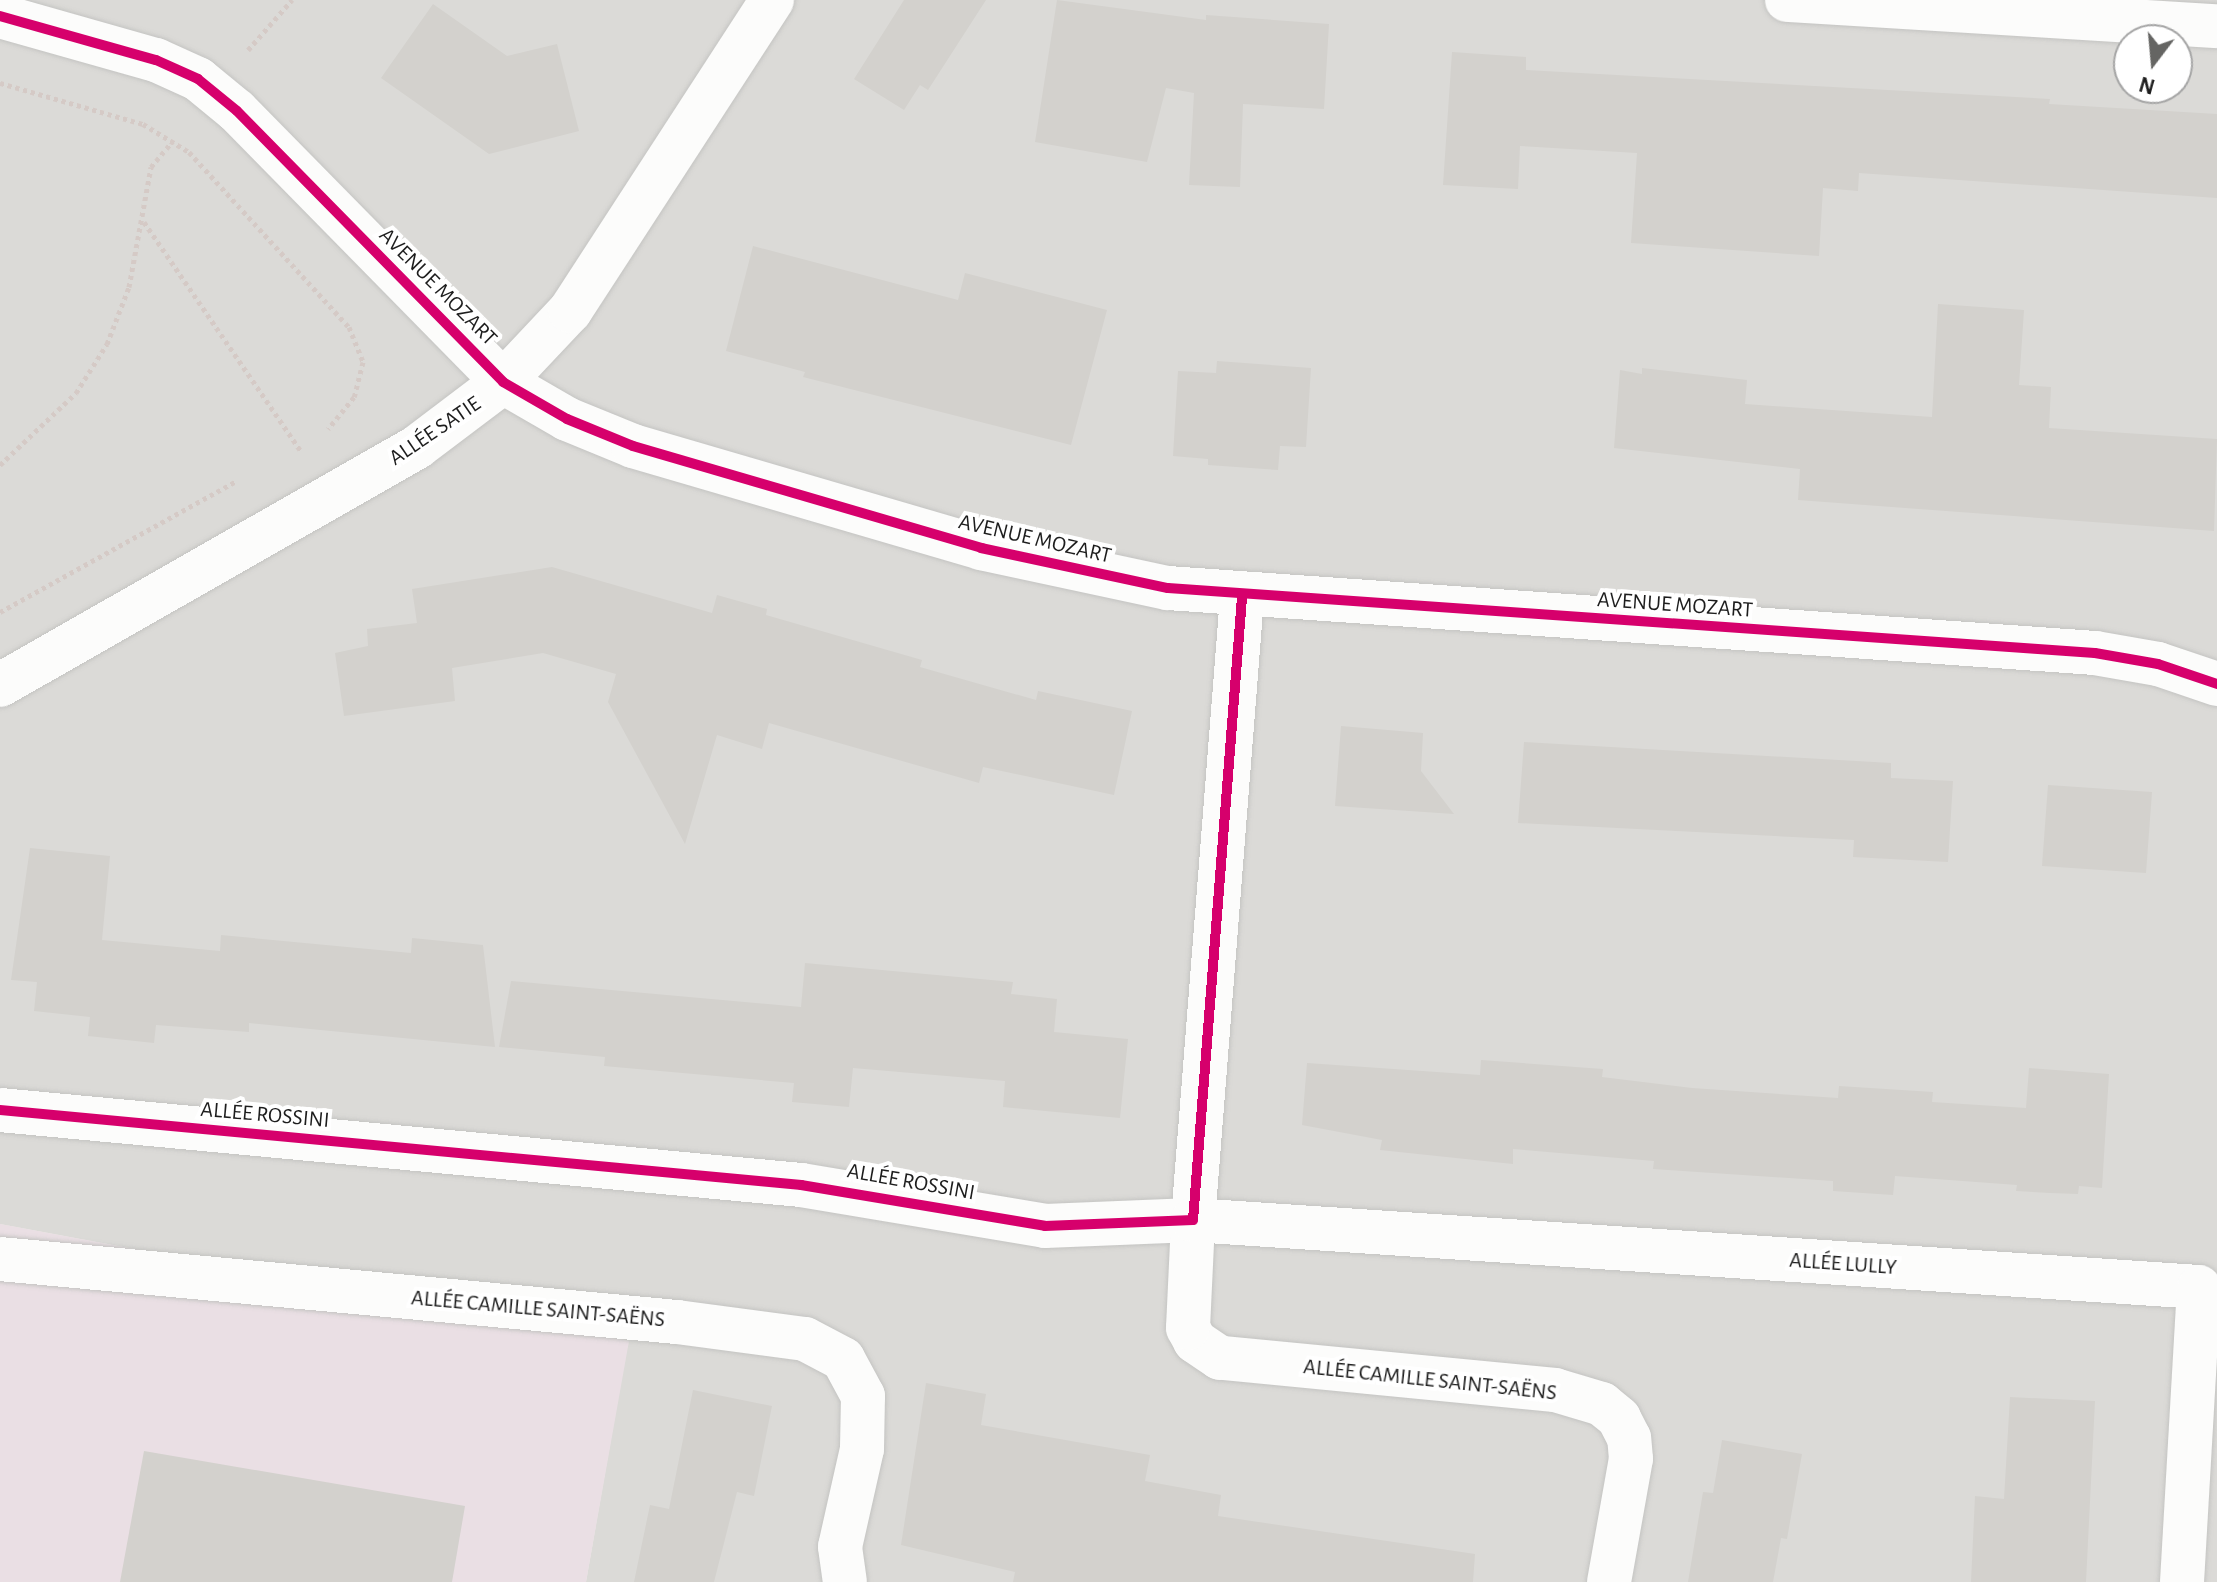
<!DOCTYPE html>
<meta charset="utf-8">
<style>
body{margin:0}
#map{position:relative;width:2217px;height:1582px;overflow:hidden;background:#ecebe6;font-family:"Alegreya Sans",sans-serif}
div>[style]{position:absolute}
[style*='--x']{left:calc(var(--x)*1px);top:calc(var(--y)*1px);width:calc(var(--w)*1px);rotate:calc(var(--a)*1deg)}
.residential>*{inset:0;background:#dbdad7}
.industrial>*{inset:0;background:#eadfe4}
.building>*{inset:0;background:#d3d1cd}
.path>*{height:5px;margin-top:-2.5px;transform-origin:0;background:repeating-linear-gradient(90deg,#d5cac6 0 4px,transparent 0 8px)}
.roads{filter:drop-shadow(0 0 2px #c4c4c2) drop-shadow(0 0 2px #c4c4c2)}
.minor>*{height:44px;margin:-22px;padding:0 22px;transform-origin:22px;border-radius:22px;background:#fcfcfb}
.cycleway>*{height:10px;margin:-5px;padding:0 5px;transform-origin:5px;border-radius:5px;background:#d6006c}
span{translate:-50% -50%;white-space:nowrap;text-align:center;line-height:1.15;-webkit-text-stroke:8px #fff;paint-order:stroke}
.street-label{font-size:22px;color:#1d1d1d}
.north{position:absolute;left:2113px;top:24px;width:80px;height:80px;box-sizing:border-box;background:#fff;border:2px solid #a5a5a5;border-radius:50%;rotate:196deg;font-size:22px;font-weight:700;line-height:32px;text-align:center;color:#1d1d1d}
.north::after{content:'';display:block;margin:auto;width:28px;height:36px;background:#656563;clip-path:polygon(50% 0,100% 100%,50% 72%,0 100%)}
</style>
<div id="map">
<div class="residential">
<div style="clip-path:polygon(evenodd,0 0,2217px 0,2217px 1582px,586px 1582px,628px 1341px,0 1224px,0 0,2129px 40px,2177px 40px,2177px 88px,2129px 88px,2129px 40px)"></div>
</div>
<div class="industrial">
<div style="clip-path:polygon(0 1224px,629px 1341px,586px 1582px,0 1582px)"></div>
</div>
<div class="building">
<div style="clip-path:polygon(904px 0,986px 0,928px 90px,920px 85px,904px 110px,854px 79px)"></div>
<div style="clip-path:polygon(1057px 0,1206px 20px,1206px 15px,1329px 24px,1324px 109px,1243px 104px,1240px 187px,1189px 185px,1194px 93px,1166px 88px,1147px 162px,1035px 142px)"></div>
<div style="clip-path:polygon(433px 4px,507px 56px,557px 44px,579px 131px,489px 154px,381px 78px)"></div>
<div style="clip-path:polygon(1452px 52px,1526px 57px,1526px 70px,2050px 99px,2049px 104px,2217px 114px,2217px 198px,1859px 173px,1858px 191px,1823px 188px,1819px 256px,1631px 243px,1637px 153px,1520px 146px,1518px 189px,1443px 185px)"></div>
<div style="clip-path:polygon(753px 246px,958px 300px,965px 273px,1107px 310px,1071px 445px,803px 377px,805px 372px,726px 351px)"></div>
<div style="clip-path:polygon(1938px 304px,2024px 310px,2019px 385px,2051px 387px,2049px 428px,2217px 439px,2214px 531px,1798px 500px,1800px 469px,1614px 448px,1620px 370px,1642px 374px,1642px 368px,1747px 380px,1745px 404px,1932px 417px)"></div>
<div style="clip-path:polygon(1217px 361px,1311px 368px,1306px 447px,1280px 446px,1278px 470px,1208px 465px,1208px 459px,1173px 456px,1178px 371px,1216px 373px)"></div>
<div style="clip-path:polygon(552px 567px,712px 613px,717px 595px,767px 609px,766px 615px,922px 660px,920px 667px,1036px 700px,1038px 691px,1132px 711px,1114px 795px,983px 767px,979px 783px,769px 723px,762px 749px,717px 735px,685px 844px,608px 702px,616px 674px,543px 653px,452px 668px,455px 701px,344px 716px,335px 653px,368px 646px,367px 629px,417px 623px,412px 589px)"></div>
<div style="clip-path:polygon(1341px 726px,1423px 733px,1421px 771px,1454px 814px,1335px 806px)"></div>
<div style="clip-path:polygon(1524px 742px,1891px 763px,1891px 778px,1953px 781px,1948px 862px,1853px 857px,1854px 840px,1518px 823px)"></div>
<div style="clip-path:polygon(2048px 785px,2152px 792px,2146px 873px,2042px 866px)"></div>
<div style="clip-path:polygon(30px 848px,110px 856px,102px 940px,220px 951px,221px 935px,411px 953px,412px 938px,483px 945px,495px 1047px,249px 1023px,249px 1032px,156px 1025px,154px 1043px,88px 1036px,90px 1017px,34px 1011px,37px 982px,11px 980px)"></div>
<div style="clip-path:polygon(805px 963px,1013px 982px,1011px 994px,1057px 999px,1054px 1032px,1128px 1039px,1120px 1118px,1003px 1107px,1005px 1081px,853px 1068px,849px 1107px,792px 1102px,794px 1083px,604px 1066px,605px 1057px,499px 1047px,511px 981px,801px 1007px)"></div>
<div style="clip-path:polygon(1481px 1060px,1603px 1069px,1602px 1077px,1692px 1088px,1838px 1098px,1839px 1086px,1933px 1092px,1932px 1102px,2026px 1108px,2029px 1068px,2109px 1074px,2102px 1188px,2079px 1186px,2078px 1194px,2050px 1193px,2016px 1191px,2017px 1185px,1895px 1176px,1893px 1195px,1833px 1191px,1833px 1181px,1653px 1169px,1654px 1161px,1513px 1149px,1513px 1164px,1380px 1150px,1382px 1140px,1302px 1125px,1307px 1063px,1480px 1075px)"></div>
<div style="clip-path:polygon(926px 1383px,986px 1394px,981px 1425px,1150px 1455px,1145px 1481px,1221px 1495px,1218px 1516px,1475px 1554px,1473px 1582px,1013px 1582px,1015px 1572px,901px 1545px)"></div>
<div style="clip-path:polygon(693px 1390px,772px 1406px,754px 1496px,737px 1492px,714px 1582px,634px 1582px,650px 1505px,669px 1509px)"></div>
<div style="clip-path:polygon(2010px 1397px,2095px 1401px,2086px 1582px,1971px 1582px,1975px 1496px,2004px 1499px)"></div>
<div style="clip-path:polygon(1722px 1440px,1802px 1454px,1787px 1539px,1781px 1538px,1773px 1582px,1688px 1582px,1703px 1492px,1713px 1493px)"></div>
<div style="clip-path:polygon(144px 1451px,465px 1506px,452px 1582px,120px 1582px)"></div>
</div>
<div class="path">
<div style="--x:248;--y:50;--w:67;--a:-48.7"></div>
<div style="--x:0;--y:83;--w:149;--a:16"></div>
<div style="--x:143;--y:124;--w:54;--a:31.3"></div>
<div style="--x:189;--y:152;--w:237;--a:47.6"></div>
<div style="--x:349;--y:327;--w:38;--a:68"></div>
<div style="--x:363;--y:362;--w:36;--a:104"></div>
<div style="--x:354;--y:397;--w:41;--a:129.1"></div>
<div style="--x:144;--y:222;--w:278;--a:55.6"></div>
<div style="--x:0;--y:465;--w:105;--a:-43.5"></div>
<div style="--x:76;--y:393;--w:58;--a:-57.7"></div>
<div style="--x:107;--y:344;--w:61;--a:-68.9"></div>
<div style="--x:129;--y:287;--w:122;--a:-79.6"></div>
<div style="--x:151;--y:167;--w:34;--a:-50"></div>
<div style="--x:0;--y:612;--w:270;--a:-29"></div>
</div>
<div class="roads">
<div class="minor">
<div style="--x:1787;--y:0;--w:431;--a:3.5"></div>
<div style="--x:0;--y:16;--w:162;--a:15.8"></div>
<div style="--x:156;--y:60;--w:46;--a:24.3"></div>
<div style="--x:198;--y:79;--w:50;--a:39.4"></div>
<div style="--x:237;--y:111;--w:380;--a:45.5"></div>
<div style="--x:503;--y:382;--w:74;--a:30"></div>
<div style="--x:567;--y:419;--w:71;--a:22.2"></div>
<div style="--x:633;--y:446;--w:363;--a:16.3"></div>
<div style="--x:981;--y:548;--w:191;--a:12.1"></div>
<div style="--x:1168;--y:588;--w:929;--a:4.01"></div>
<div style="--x:2095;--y:653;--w:64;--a:9.9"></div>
<div style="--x:2158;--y:664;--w:62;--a:18.7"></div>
<div style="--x:0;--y:685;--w:480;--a:-29.7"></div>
<div style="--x:417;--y:447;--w:108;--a:-37.1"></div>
<div style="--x:503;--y:382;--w:98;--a:-46.7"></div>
<div style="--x:570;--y:311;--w:371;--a:-57"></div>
<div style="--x:0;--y:1110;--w:805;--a:5.35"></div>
<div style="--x:801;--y:1185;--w:247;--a:9.5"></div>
<div style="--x:1045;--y:1226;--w:148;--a:-2.3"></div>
<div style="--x:1193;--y:1220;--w:625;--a:-85.5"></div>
<div style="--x:0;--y:1259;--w:680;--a:5.32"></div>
<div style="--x:677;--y:1322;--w:129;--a:7.6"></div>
<div style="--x:805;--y:1339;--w:43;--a:27.8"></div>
<div style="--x:843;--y:1359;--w:42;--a:61.6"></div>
<div style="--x:863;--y:1396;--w:53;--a:91.1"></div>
<div style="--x:862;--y:1449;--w:100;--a:102.7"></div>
<div style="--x:840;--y:1547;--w:35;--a:82"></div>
<div style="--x:1609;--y:1582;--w:125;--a:-79.9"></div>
<div style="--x:1631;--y:1459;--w:21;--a:-95"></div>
<div style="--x:1629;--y:1438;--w:22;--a:-117"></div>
<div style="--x:1619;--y:1418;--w:22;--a:-141"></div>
<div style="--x:1602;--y:1404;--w:49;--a:-163.4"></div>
<div style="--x:1555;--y:1390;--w:337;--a:-174.5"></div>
<div style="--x:1220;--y:1358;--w:30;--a:-146"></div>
<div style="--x:1195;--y:1341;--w:15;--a:-118"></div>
<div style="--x:1188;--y:1328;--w:108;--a:-87.3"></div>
<div style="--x:1193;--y:1220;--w:1008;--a:3.81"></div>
<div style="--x:2182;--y:1582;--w:295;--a:-86.7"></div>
</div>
</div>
<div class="cycleway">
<div style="--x:0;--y:16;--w:162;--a:15.8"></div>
<div style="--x:156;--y:60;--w:46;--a:24.3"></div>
<div style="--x:198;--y:79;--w:50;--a:39.4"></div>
<div style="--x:237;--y:111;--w:380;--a:45.5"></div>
<div style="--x:503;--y:382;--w:74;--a:30"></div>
<div style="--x:567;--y:419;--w:71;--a:22.2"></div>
<div style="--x:633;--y:446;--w:363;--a:16.3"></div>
<div style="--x:981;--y:548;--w:191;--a:12.1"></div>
<div style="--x:1168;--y:588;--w:929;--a:4.01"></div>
<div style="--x:2095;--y:653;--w:64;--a:9.9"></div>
<div style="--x:2158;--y:664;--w:62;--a:18.7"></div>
<div style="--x:0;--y:1110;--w:805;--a:5.35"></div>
<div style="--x:801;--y:1185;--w:247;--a:9.5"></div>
<div style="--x:1045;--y:1226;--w:148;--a:-2.3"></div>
<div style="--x:1193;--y:1220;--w:625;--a:-85.5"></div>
</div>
<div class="street-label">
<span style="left:438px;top:287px;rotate:45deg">AVENUE MOZART</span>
<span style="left:435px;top:431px;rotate:-34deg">ALLÉE SATIE</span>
<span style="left:1035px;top:539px;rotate:13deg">AVENUE MOZART</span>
<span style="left:1675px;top:605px;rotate:4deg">AVENUE MOZART</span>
<span style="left:265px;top:1115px;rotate:5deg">ALLÉE ROSSINI</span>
<span style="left:911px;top:1182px;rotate:10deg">ALLÉE ROSSINI</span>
<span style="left:1843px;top:1264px;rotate:4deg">ALLÉE LULLY</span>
<span style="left:538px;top:1309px;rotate:5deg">ALLÉE CAMILLE SAINT-SAËNS</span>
<span style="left:1430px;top:1380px;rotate:6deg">ALLÉE CAMILLE SAINT-SAËNS</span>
</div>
<div class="north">N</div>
</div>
